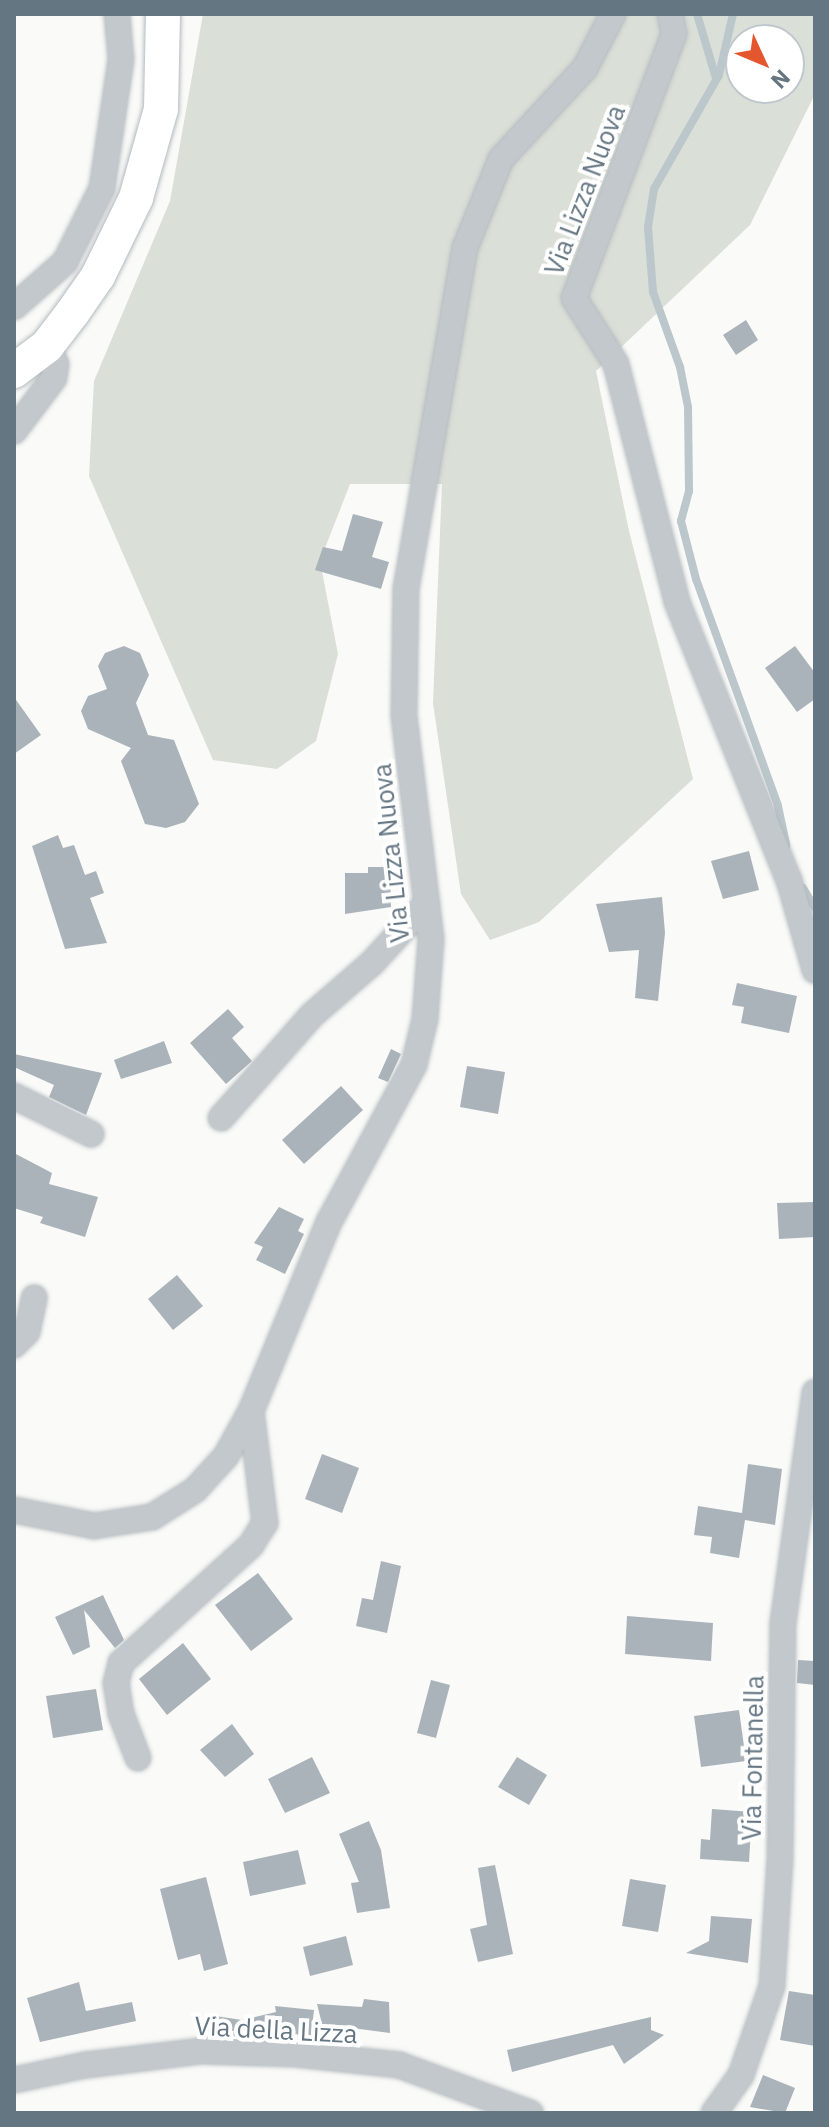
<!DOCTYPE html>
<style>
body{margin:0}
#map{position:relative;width:829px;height:2127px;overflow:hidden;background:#fafaf8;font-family:"IBM Plex Sans",sans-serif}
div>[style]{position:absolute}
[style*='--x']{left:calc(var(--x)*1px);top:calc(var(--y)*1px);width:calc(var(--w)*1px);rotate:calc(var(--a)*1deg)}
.green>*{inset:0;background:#dadfd7}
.stream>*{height:8px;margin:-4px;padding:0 4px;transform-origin:4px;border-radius:4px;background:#bbc7cb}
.building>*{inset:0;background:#aab3b9}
.roads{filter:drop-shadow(0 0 2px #b3babf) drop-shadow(0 0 2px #b3babf)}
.minor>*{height:24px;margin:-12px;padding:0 12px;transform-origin:12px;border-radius:12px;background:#c3c8cc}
.secondary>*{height:34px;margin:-17px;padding:0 17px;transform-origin:17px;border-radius:17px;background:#fff}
span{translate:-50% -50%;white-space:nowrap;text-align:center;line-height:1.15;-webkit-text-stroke:8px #fff;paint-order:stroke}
.street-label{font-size:26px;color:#657683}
.frame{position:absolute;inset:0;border:16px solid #657683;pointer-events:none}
.north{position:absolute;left:725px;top:24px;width:80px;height:80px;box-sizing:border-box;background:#fff;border:2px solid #c1c8cd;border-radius:50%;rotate:134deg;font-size:22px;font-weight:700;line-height:32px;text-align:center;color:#657683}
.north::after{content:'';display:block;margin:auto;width:28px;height:36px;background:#e4572e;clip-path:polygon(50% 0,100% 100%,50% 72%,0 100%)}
</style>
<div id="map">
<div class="green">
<div style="clip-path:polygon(evenodd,203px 14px,815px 14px,815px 94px,750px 225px,596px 371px,629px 531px,693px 779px,539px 922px,490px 940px,461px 894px,433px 703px,442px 484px,350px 484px,320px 561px,338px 654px,316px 741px,277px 769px,213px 760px,89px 476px,94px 381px,170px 201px,203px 14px,741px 40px,789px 40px,789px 88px,741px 88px,741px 40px)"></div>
</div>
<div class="stream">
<div style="--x:697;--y:14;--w:67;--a:73.5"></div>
<div style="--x:733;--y:14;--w:63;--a:102.9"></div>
<div style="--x:719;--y:75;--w:131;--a:119.7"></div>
<div style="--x:654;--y:189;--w:38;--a:99"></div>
<div style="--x:648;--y:227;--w:65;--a:85.6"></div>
<div style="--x:653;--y:292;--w:80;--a:70.2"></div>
<div style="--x:680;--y:367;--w:41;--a:78.7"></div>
<div style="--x:688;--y:407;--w:84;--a:89.3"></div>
<div style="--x:689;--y:491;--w:31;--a:105"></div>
<div style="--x:681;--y:521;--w:60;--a:75.5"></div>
<div style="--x:696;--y:579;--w:241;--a:70.1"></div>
<div style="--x:778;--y:806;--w:40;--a:78"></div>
<div style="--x:803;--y:888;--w:23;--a:59"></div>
</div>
<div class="building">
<div style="clip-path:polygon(746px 320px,758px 340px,736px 355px,723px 335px)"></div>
<div style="clip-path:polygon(353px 514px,383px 522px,372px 557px,389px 562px,381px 589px,315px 570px,323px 547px,342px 551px)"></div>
<div style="clip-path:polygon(124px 646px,140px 653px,149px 675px,136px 703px,148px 735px,174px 740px,199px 804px,185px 822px,166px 828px,145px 824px,121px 761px,131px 748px,88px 729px,81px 711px,88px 696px,107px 689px,98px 666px,105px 653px)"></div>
<div style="clip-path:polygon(795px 646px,815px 673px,815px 699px,797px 712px,765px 668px)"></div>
<div style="clip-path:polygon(14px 697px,41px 735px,14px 754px)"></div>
<div style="clip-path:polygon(58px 835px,63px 848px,74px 845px,85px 875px,96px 871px,104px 893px,90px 898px,107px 943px,65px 949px,32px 846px)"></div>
<div style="clip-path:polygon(749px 851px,759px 890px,723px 899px,711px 861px)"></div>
<div style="clip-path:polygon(368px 867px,390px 867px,391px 907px,345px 914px,345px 873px,368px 873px)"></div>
<div style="clip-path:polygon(662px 897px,665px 933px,658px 1001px,635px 998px,639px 950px,609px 952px,596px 904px)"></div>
<div style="clip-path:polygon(737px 983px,797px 996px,789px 1033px,741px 1023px,744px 1007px,732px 1005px)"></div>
<div style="clip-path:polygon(228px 1009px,244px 1027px,232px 1038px,252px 1061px,226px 1084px,190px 1043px)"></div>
<div style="clip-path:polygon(164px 1041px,172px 1063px,121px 1079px,114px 1060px)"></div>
<div style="clip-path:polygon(391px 1049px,401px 1054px,388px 1082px,378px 1078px)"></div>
<div style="clip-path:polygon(14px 1054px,102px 1073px,86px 1115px,49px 1097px,54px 1085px,14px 1067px)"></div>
<div style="clip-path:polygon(467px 1066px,505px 1072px,498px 1114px,460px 1107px)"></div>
<div style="clip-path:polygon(341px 1086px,363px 1110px,304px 1164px,282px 1140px)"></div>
<div style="clip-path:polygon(14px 1153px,52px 1173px,49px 1184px,98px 1197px,85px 1237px,40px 1223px,43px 1217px,14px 1208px)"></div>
<div style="clip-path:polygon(815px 1202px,815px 1237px,779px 1239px,777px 1203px)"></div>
<div style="clip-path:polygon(279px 1207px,304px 1219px,298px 1231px,304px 1234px,285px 1274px,256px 1260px,263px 1247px,254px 1243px)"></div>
<div style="clip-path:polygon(177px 1275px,203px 1306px,173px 1330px,148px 1299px)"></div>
<div style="clip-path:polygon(322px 1454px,359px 1468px,342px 1513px,305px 1499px)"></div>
<div style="clip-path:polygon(748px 1464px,782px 1469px,775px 1525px,745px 1520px,739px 1558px,710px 1553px,712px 1537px,694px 1535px,698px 1506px,742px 1513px)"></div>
<div style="clip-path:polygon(381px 1561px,401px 1566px,387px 1633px,356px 1626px,362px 1598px,373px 1600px)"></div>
<div style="clip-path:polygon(258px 1573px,293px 1619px,251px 1651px,215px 1605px)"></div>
<div style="clip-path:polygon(103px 1595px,124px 1640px,115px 1648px,84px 1610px,90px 1647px,73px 1655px,55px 1617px)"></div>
<div style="clip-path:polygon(627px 1616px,713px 1623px,711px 1661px,625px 1654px)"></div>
<div style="clip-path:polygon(183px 1643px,211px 1679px,167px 1715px,139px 1679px)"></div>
<div style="clip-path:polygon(798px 1660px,815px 1661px,815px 1685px,797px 1683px)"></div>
<div style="clip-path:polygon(431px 1680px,450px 1685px,436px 1738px,417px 1733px)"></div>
<div style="clip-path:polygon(96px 1689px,103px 1730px,53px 1738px,46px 1696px)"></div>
<div style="clip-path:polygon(739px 1710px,746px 1761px,701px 1767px,694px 1716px)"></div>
<div style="clip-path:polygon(232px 1724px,254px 1754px,225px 1777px,200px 1750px)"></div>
<div style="clip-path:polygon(312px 1757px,330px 1793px,285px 1813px,268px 1779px)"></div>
<div style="clip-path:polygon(517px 1757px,547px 1775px,529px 1805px,498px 1787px)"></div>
<div style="clip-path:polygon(712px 1809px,752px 1812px,749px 1862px,700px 1859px,701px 1839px,710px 1840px)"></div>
<div style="clip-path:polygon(369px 1821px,381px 1850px,390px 1908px,357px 1913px,351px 1883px,359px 1882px,339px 1834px)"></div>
<div style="clip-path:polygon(298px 1850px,306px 1884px,250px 1896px,243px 1862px)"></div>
<div style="clip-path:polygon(495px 1865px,513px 1954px,478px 1962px,470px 1929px,487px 1925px,478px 1868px)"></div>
<div style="clip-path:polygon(206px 1877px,228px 1964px,204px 1971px,200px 1954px,178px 1960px,160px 1889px)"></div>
<div style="clip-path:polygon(630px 1879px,666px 1885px,658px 1932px,622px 1926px)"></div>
<div style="clip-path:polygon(711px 1916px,752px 1919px,748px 1963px,686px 1953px,709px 1941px)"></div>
<div style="clip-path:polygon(346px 1936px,353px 1965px,310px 1976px,303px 1947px)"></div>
<div style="clip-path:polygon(79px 1982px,86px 2011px,132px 2002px,136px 2021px,40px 2042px,27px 1998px)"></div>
<div style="clip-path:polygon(789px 1991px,815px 1995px,815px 2046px,780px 2040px)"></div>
<div style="clip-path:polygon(364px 1999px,389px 2002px,390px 2033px,322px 2024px,317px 2004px,362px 2007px)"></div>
<div style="clip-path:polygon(275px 2006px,314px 2010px,311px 2036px,245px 2029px,247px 2037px,209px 2036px,209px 2015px,242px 2020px,276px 2012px)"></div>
<div style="clip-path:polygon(651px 2017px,651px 2030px,664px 2035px,624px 2064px,613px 2045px,512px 2072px,507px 2050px)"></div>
<div style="clip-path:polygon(763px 2075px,795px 2088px,785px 2113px,750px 2107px)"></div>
</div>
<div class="roads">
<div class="minor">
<div style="--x:670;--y:14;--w:20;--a:79"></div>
<div style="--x:674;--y:34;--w:282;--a:110.7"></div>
<div style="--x:574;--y:298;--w:78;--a:57.5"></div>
<div style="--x:616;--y:364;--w:246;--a:75.6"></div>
<div style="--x:677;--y:602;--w:300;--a:68.1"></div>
<div style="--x:789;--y:880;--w:94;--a:73.9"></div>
<div style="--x:14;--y:307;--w:68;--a:-41.4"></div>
<div style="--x:65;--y:262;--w:83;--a:-63.4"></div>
<div style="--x:102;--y:188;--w:130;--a:-81.6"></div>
<div style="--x:121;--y:59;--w:45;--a:-95.1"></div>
<div style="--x:14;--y:431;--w:66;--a:-53"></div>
<div style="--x:54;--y:378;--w:14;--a:-82"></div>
<div style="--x:56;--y:364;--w:20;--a:-117"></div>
<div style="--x:14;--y:1096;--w:86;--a:26.3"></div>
<div style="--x:221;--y:1118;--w:137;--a:-48.5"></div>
<div style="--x:312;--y:1015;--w:79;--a:-40.9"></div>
<div style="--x:372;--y:963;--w:81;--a:-47.5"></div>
<div style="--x:14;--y:1345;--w:18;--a:-45"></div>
<div style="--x:27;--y:1332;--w:35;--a:-78"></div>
<div style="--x:14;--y:1510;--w:82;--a:11.3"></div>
<div style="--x:94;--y:1526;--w:59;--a:-8.8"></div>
<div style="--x:152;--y:1517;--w:51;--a:-32.1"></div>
<div style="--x:195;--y:1490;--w:46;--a:-47.6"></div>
<div style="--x:226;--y:1456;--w:51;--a:-60.9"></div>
<div style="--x:251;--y:1411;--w:204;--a:-67.6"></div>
<div style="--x:329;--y:1222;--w:179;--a:-61.6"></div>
<div style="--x:414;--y:1065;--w:47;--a:-76.6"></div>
<div style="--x:425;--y:1019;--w:80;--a:-85.7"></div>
<div style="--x:431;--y:939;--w:226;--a:-96.9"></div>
<div style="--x:404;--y:715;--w:126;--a:-89.1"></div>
<div style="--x:406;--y:589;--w:346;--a:-80.2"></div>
<div style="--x:465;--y:248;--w:96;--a:-68"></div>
<div style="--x:501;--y:159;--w:124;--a:-47.3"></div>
<div style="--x:585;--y:68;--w:61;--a:-62.6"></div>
<div style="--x:138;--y:1758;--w:47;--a:-111.1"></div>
<div style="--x:121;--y:1714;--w:31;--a:-99"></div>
<div style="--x:116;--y:1683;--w:21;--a:-76"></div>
<div style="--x:121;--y:1663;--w:176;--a:-42.2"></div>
<div style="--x:251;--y:1545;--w:26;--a:-58"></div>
<div style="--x:265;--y:1523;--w:113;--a:-97.1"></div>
<div style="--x:14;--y:2080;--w:74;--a:-11.8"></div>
<div style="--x:86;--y:2065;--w:117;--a:-6.9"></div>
<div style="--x:202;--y:2051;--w:94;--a:1.8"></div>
<div style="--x:296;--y:2054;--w:104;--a:6.1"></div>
<div style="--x:399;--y:2065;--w:140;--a:20.1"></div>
<div style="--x:714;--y:2113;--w:47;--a:-54.6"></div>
<div style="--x:741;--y:2075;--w:94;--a:-70.8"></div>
<div style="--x:772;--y:1986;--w:127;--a:-86.4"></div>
<div style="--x:780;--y:1859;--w:236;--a:-89.3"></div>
<div style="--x:783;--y:1623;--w:233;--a:-82.1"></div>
</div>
<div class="secondary">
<div style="--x:14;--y:371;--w:41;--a:-37.1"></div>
<div style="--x:47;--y:346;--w:43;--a:-52.6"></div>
<div style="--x:73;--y:312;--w:44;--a:-55.2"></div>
<div style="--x:98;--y:276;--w:87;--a:-64"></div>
<div style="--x:136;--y:198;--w:92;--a:-74.3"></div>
<div style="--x:161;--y:109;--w:95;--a:-88.8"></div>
</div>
</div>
<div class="street-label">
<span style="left:585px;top:190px;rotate:-69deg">Via Lizza Nuova</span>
<span style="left:391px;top:853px;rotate:-96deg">Via Lizza Nuova</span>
<span style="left:753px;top:1758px;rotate:-89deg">Via Fontanella</span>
<span style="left:276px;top:2030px;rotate:3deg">Via della Lizza</span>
</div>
<div class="frame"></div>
<div class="north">N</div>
</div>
